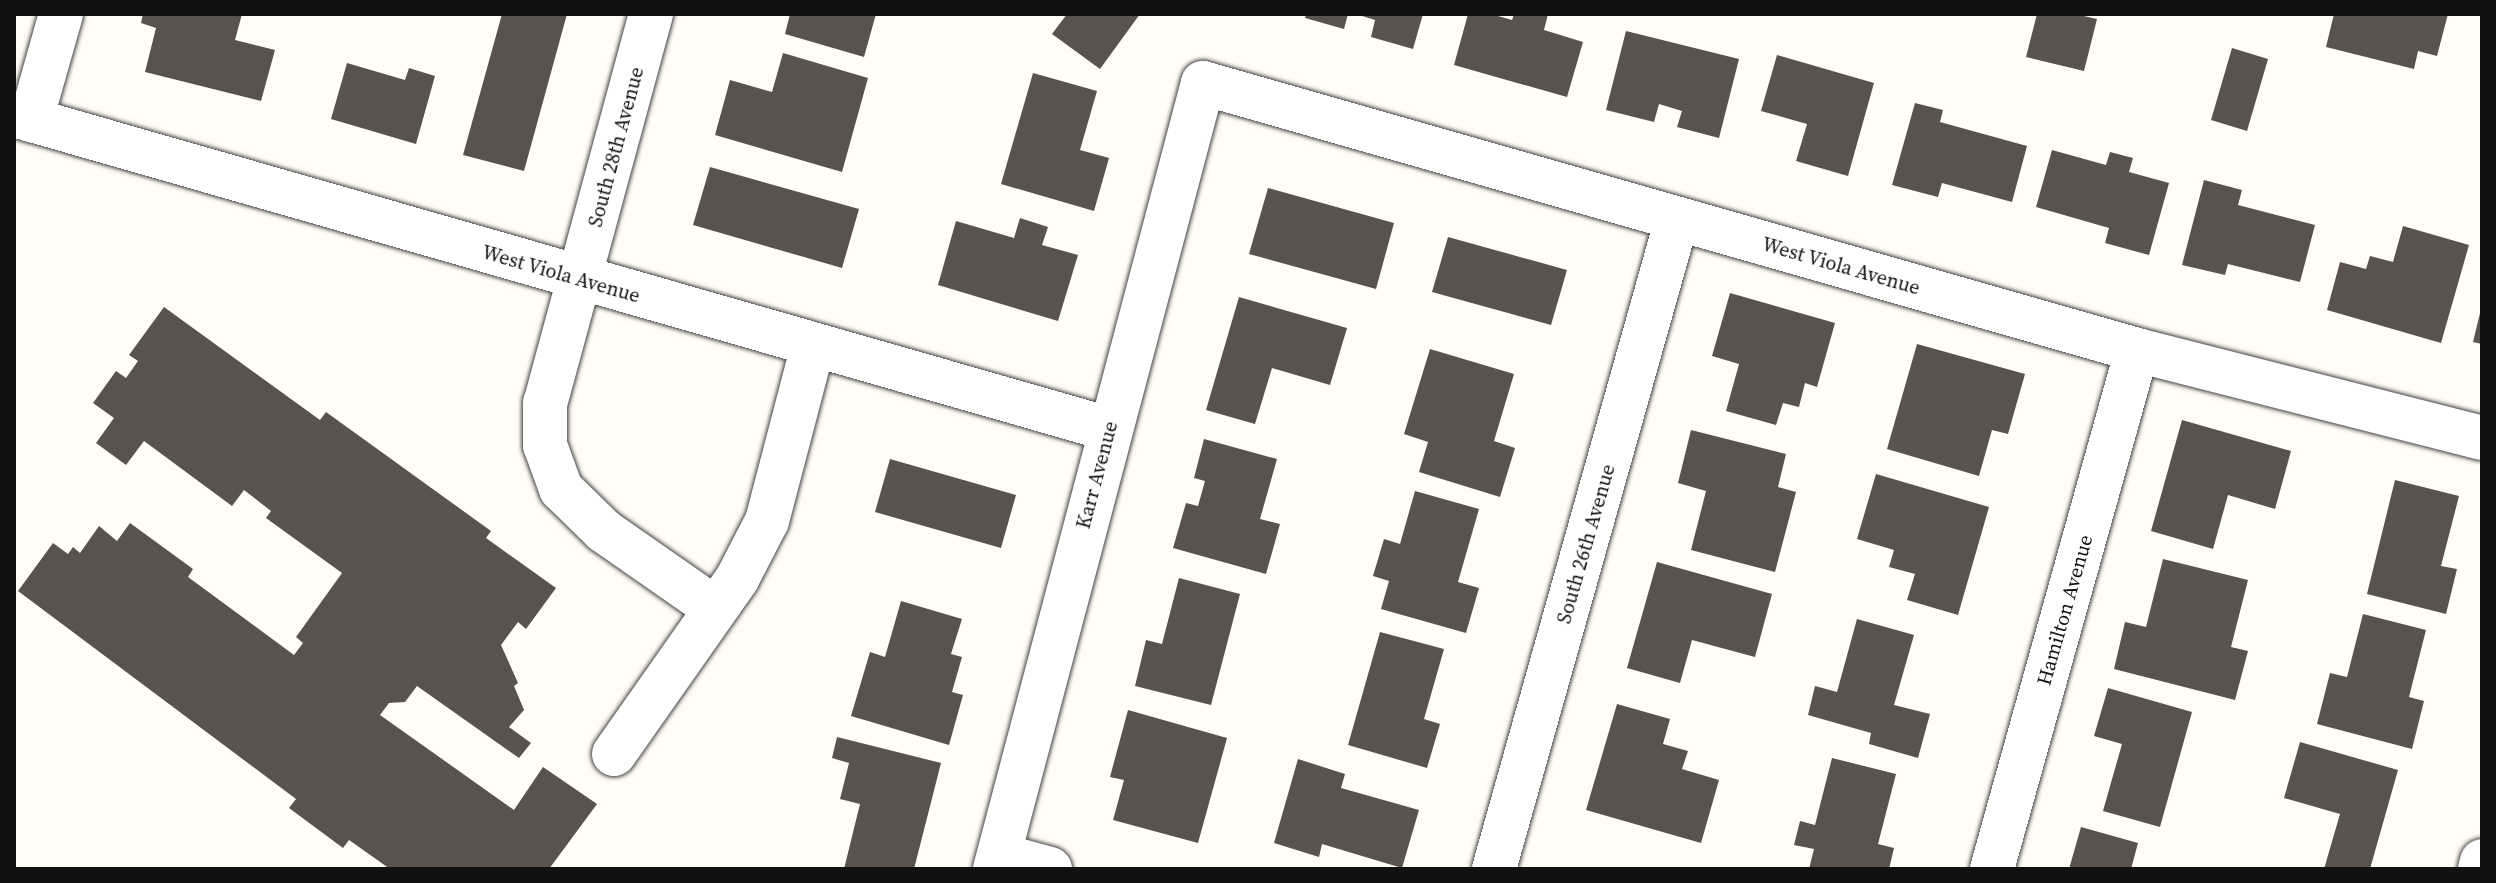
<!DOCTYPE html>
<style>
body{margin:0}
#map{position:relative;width:2496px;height:883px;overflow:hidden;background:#fffdf5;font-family:"Source Serif 4",serif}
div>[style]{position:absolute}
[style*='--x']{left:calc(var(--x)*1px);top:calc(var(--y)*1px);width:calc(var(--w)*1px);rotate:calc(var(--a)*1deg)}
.building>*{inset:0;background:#5a524d}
.roads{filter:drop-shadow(0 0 2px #444) drop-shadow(0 0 2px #444)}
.minor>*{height:44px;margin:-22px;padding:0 22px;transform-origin:22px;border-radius:22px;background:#fff}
span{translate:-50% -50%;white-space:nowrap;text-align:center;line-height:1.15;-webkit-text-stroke:8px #fff;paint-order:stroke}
.street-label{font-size:20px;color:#111}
.frame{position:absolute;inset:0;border:16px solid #111;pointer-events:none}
</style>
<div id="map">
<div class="building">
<div style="clip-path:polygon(143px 14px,242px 14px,235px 40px,275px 50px,261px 101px,145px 72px,156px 28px,141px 23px)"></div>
<div style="clip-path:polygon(502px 14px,567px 14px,524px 171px,463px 155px)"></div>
<div style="clip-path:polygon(790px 14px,876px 14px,864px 57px,785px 34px)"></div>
<div style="clip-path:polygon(1067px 14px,1140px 14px,1100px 69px,1052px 34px)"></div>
<div style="clip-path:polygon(1306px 14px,1348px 14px,1344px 29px,1305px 18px)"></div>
<div style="clip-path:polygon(1356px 14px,1423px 14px,1413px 49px,1371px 37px,1375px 20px)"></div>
<div style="clip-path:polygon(1468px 14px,1491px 14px,1512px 20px,1514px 14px,1548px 14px,1544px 30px,1583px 42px,1567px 97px,1454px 65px)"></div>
<div style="clip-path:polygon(2037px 14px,2075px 14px,2097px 19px,2084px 71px,2026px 57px)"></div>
<div style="clip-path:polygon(2334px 14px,2448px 14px,2437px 56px,2418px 51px,2414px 69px,2326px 47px)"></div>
<div style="clip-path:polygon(1626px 31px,1739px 59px,1719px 138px,1677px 127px,1682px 111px,1659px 104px,1654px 122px,1606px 110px)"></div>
<div style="clip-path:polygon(2232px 48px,2268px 59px,2247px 131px,2211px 120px)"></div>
<div style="clip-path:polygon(783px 53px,868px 78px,842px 172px,715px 135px,730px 80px,772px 92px)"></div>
<div style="clip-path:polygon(1777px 55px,1874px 83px,1848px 176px,1796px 161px,1807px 124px,1761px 111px)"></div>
<div style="clip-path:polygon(347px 63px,405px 80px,409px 68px,435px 76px,416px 144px,331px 119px)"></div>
<div style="clip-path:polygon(1033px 73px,1097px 91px,1080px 150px,1109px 158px,1094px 211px,1001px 184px)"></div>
<div style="clip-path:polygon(1915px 103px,1943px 110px,1940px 122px,2027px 146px,2012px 202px,1942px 183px,1938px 197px,1892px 185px)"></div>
<div style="clip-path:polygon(2052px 150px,2106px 165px,2110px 152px,2133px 158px,2129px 172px,2169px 183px,2149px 255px,2105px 243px,2109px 228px,2036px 207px)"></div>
<div style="clip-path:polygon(710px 167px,859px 209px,842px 268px,693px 225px)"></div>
<div style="clip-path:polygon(2204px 180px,2242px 190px,2238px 205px,2315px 225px,2300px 282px,2228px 264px,2225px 275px,2182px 265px)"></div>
<div style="clip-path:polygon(1268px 188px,1394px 223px,1376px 289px,1249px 254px)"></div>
<div style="clip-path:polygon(1020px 218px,1048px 227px,1042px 245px,1078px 255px,1058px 321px,938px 285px,956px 221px,1014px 238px)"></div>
<div style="clip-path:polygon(2403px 226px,2469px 245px,2441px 343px,2327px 310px,2340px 262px,2366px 269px,2370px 256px,2393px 262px)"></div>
<div style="clip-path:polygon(1448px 237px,1567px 270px,1551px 325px,1432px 292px)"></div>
<div style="clip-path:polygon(1730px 293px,1835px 323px,1817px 387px,1805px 383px,1799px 407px,1783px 403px,1776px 425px,1726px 411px,1739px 364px,1712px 356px)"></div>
<div style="clip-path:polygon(1239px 297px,1347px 328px,1330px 385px,1272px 368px,1255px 424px,1206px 410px)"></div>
<div style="clip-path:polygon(164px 307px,320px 420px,326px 412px,491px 531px,486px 538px,556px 588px,526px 629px,518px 622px,501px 645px,518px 683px,514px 686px,524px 710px,509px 727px,531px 743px,519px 758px,417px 686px,405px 702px,389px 703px,380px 715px,514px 810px,543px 767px,597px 804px,549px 869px,390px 869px,349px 840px,343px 848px,289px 808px,296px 799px,18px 591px,53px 543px,68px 554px,73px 547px,80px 553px,99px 526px,117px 541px,130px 523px,193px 569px,188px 577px,294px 655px,303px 643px,296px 637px,342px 573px,266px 518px,271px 511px,244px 490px,232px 506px,144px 441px,126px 465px,96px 443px,114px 418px,93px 403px,116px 371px,126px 378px,138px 361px,129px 355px)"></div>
<div style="clip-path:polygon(2481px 309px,2482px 309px,2482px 344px,2473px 342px)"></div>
<div style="clip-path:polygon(1917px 344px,2025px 374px,2008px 434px,1992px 430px,1979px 476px,1887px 449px)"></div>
<div style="clip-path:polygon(1430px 349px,1514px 374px,1494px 441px,1515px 448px,1500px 497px,1419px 472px,1428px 442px,1404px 434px)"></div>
<div style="clip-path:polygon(2182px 420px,2291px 451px,2275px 509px,2228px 495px,2213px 549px,2151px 531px)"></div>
<div style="clip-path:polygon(1691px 430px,1786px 454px,1778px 487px,1796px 492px,1775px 572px,1691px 550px,1706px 491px,1678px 483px)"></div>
<div style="clip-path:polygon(1204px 439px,1277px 459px,1260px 519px,1280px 524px,1266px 574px,1173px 548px,1186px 503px,1198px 506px,1205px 481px,1194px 478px)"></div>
<div style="clip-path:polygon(890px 459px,1016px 495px,1001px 548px,875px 512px)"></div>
<div style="clip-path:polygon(1876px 474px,1989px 507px,1958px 615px,1907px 600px,1915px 574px,1889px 567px,1894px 550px,1857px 539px)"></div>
<div style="clip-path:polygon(2395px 480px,2459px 496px,2441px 566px,2457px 569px,2446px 614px,2367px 594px)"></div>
<div style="clip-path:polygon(1415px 491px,1479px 509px,1458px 582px,1479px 588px,1466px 633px,1381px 609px,1389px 581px,1373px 576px,1384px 539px,1400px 544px)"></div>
<div style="clip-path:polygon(2163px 559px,2248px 580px,2231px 647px,2248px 651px,2235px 700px,2114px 669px,2125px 622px,2146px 627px)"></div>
<div style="clip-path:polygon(1657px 562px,1772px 594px,1755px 657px,1692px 640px,1680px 683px,1627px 668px)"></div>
<div style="clip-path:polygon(1179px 578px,1240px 594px,1211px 705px,1135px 686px,1146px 640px,1162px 644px)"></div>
<div style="clip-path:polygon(901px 601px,962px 619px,951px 654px,962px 657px,952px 692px,963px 695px,949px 745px,851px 716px,870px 652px,885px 657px)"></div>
<div style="clip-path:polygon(2363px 614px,2426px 630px,2409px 697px,2424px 701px,2412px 749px,2317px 724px,2330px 673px,2347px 677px)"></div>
<div style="clip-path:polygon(1857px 619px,1914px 635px,1894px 705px,1930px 714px,1918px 758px,1869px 744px,1871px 733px,1808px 715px,1815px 686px,1837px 692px)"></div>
<div style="clip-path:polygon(1380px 632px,1444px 649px,1424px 719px,1440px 724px,1427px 768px,1348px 745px)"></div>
<div style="clip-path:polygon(2108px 688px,2192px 712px,2160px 827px,2103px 811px,2122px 744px,2094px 736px)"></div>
<div style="clip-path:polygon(1617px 704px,1670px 719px,1663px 744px,1688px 751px,1682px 769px,1719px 780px,1701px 843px,1586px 810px)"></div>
<div style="clip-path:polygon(1128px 710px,1227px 738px,1198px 843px,1113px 820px,1124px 780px,1110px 777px)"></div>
<div style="clip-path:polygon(837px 737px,941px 763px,914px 869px,844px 869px,860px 804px,840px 799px,849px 763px,832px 758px)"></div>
<div style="clip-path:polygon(2300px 742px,2398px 770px,2370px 869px,2324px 869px,2340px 814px,2284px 798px)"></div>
<div style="clip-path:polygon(1832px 758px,1896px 774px,1878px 844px,1894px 848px,1889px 869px,1809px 869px,1814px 849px,1794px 845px,1800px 821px,1815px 825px)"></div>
<div style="clip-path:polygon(1298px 759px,1345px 774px,1341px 788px,1419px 810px,1402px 868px,1322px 844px,1319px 857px,1274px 843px)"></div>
<div style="clip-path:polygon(2081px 827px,2138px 843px,2131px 869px,2069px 869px)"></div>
</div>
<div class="roads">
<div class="minor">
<div style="--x:651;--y:14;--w:403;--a:105.2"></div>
<div style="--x:545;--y:403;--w:42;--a:90"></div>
<div style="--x:545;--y:445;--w:47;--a:70"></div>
<div style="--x:561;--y:489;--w:60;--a:44.3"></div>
<div style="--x:604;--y:531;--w:136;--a:34.9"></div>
<div style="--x:14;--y:115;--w:1139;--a:16"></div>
<div style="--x:31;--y:120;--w:110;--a:-74.2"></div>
<div style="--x:614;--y:754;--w:214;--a:-54.9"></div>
<div style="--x:737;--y:579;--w:65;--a:-62.7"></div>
<div style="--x:767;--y:521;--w:181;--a:-75.3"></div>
<div style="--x:999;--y:855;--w:53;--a:15.4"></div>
<div style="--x:995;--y:869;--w:813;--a:-75.18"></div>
<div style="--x:1203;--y:83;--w:971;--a:15.95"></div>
<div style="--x:2137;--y:350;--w:356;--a:14.3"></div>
<div style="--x:1494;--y:869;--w:675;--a:-74.28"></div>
<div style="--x:1992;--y:869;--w:539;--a:-74.39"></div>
<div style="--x:2480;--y:869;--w:8;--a:-76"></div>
</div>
</div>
<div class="street-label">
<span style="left:616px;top:147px;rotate:-75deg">South 28th Avenue</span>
<span style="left:1841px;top:266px;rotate:16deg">West Viola Avenue</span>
<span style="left:561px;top:274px;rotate:16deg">West Viola Avenue</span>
<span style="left:1097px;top:475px;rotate:-75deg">Karr Avenue</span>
<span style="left:1586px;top:544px;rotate:-74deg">South 26th Avenue</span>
<span style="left:2065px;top:610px;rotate:-74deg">Hamilton Avenue</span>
</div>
<div class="frame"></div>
</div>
